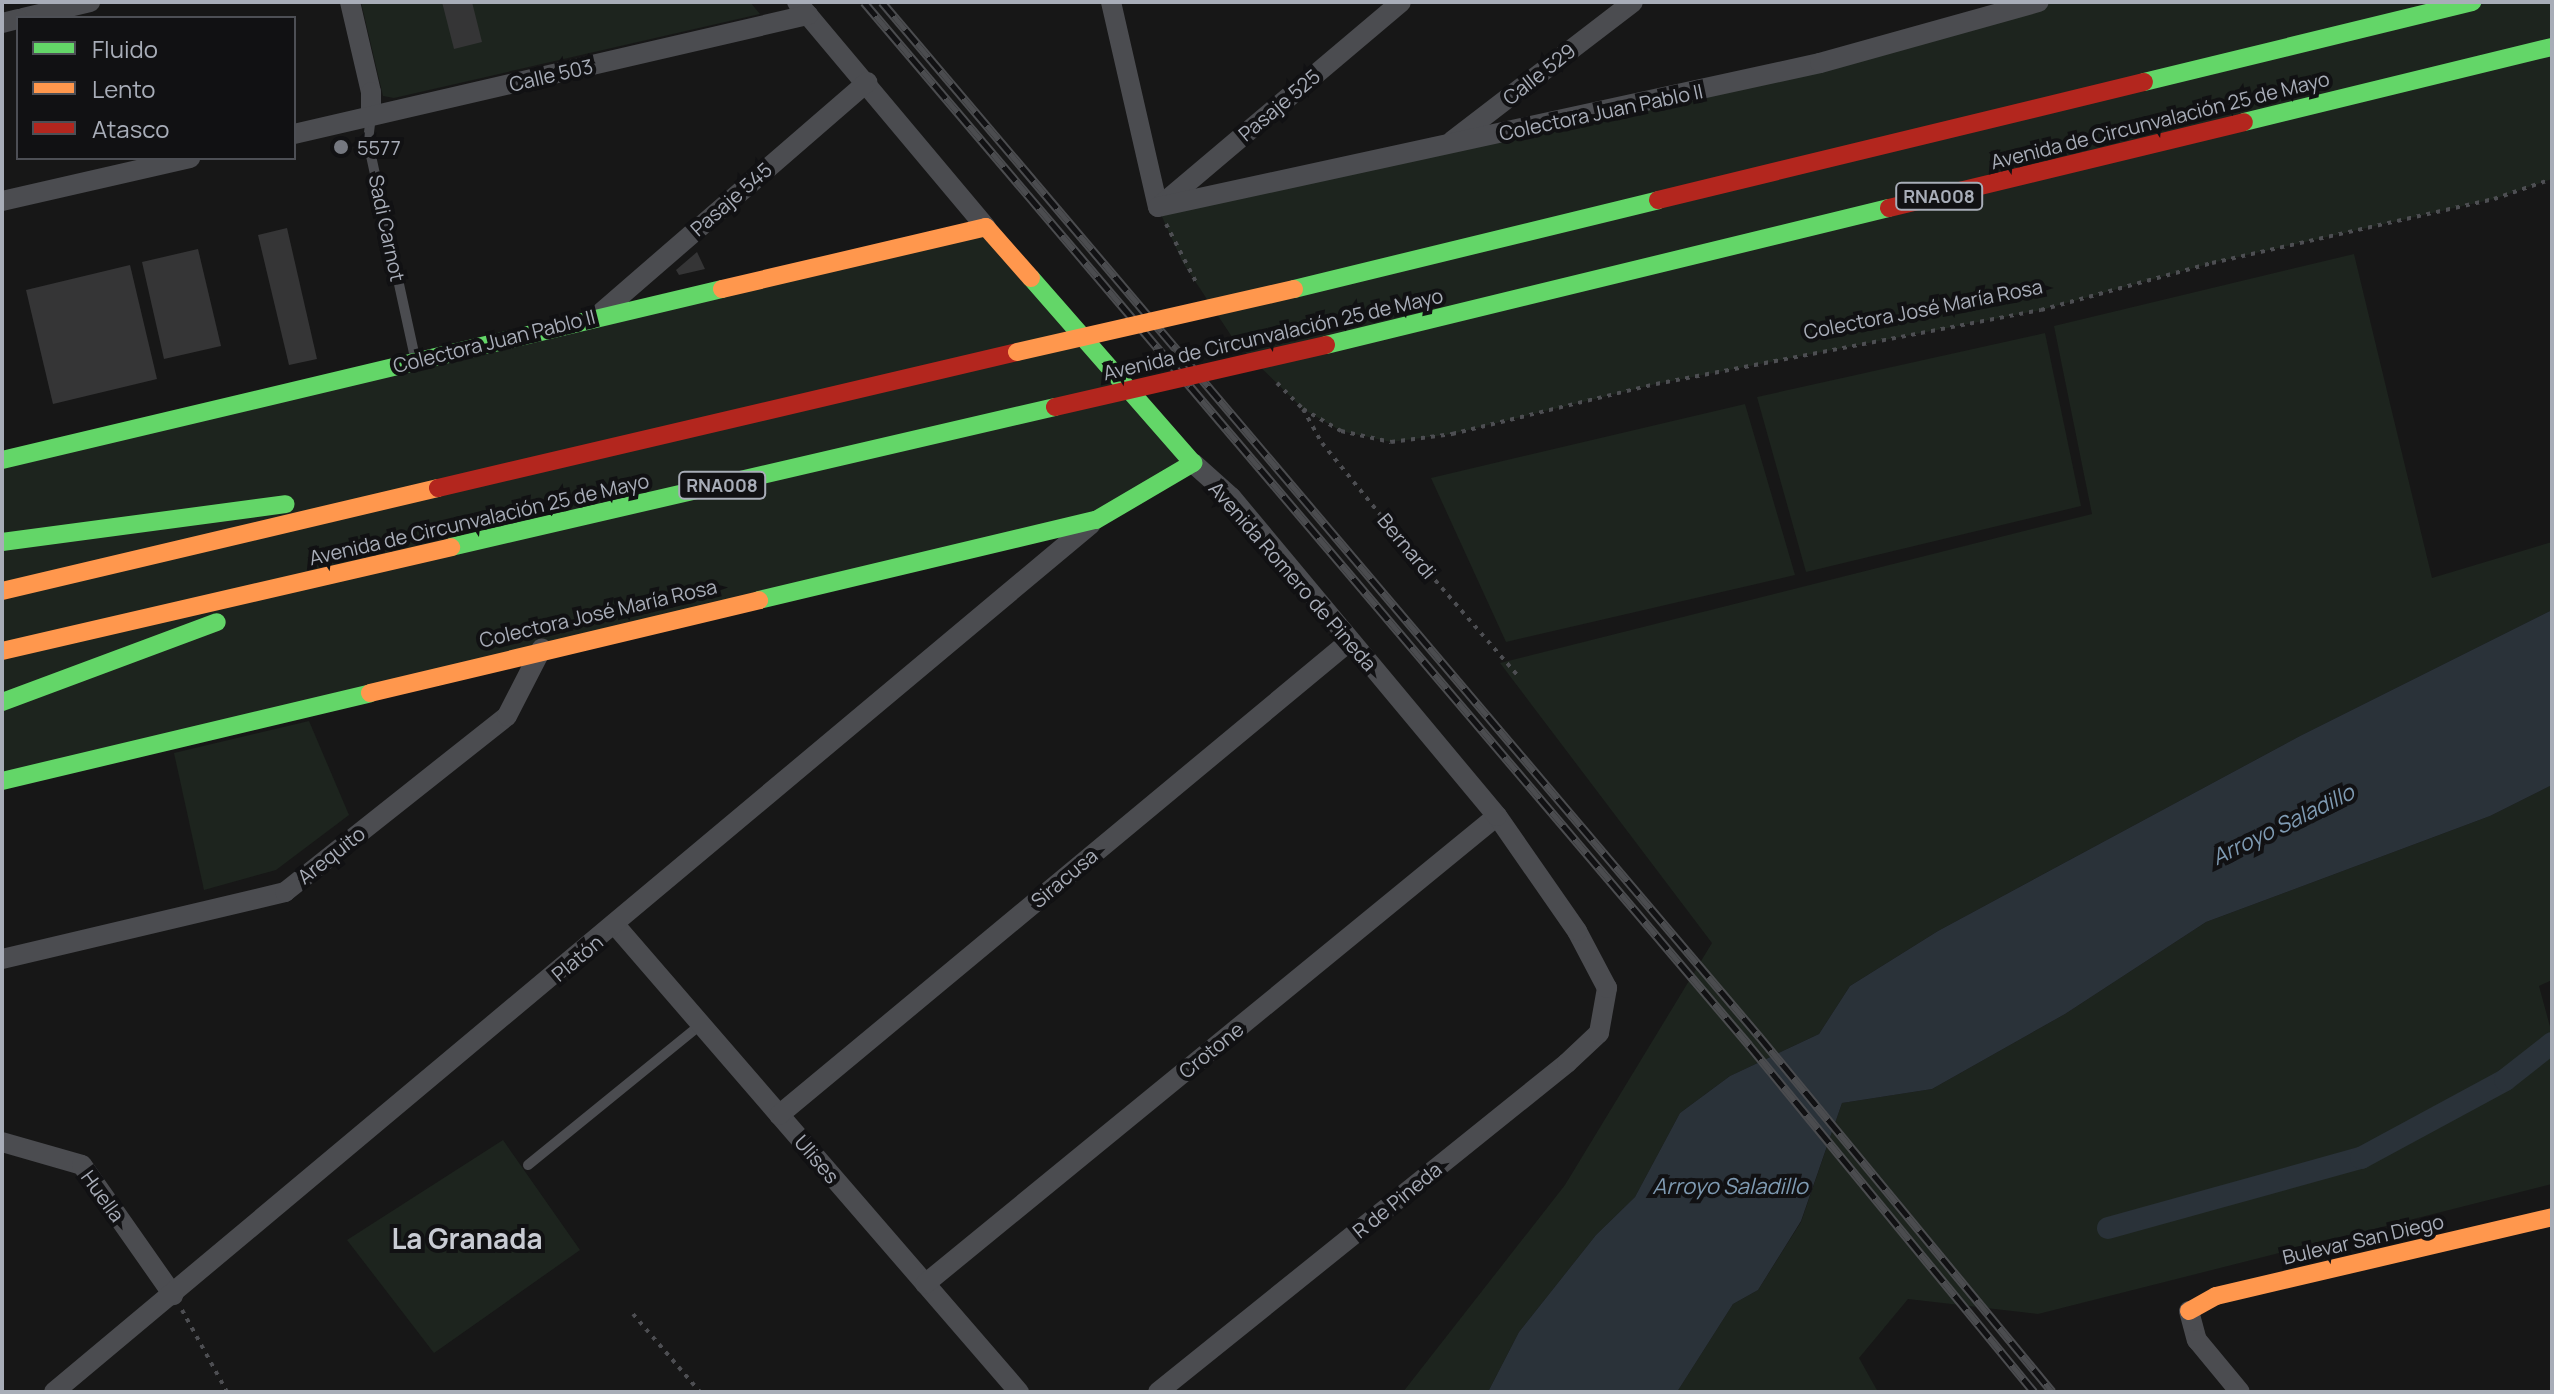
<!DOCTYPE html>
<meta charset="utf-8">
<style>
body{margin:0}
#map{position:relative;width:2554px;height:1394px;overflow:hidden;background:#171717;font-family:Manrope,sans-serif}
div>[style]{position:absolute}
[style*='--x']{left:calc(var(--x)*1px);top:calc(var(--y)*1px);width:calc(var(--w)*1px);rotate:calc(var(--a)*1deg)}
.green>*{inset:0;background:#1d241e}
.water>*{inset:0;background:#2a3239}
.canal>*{height:22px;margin:-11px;padding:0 11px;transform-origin:11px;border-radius:11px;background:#2a3239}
.building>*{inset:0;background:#353536}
.path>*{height:4px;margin-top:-2px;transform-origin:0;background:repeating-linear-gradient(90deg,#4d4e52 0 4px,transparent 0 10px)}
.lane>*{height:10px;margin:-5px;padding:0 5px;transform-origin:5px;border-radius:5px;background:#4b4c50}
.street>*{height:20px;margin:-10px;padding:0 10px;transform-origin:10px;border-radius:10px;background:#4b4c50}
.fast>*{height:18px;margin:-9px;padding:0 9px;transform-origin:9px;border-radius:9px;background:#63d668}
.slow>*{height:18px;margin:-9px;padding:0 9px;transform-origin:9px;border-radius:9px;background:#ff974d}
.jam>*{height:18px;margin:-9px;padding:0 9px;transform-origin:9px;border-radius:9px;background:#b3261e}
.rail>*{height:9px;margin-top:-4.5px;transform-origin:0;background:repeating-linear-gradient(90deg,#111113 0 18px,#4b4c4f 0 36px);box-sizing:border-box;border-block:2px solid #4b4c4f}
.slow-bridge>*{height:18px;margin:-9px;padding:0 9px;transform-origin:9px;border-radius:9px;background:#ff974d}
.jam-bridge>*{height:18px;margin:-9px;padding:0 9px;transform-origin:9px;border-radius:9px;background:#b3261e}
.dots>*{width:22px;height:22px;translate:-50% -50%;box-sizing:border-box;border:4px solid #111113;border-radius:50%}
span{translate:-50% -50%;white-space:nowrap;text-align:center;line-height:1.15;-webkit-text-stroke:8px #111113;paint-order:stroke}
.shield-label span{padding:2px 6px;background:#111113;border:2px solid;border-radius:6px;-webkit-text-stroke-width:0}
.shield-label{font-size:18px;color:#a8adb8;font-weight:700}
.street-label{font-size:20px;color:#a8adb8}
.poi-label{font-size:20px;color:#a8adb8}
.left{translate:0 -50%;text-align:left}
.water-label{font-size:22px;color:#7f9bb3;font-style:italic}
.district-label{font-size:28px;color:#c9ccd4;font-weight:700}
.frame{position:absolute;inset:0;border:4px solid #a8adb8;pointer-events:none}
.legend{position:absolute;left:16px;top:16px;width:280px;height:144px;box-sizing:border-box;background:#111113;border:2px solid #4d4f55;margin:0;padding:10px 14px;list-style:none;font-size:24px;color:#a8adb8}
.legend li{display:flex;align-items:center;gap:16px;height:40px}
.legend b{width:40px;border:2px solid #4d4f55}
</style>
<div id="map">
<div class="green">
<div style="clip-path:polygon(361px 2px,750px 2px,760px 14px,394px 98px,383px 96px)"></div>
<div style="clip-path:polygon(2039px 2px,2552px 2px,2552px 179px,2494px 199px,2212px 263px,2041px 310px,1656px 384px,1452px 434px,1391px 442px,1341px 431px,1303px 409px,1236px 343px,1183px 263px,1158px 208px)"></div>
<div style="clip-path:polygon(986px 227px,1193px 463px,1096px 520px,2px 781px,2px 460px)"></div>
<div style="clip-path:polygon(2354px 254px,2432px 578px,2552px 542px,2552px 610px,2300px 736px,1938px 931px,1850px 986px,1819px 1034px,1730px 1076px,1680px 1113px,1635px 1197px,1596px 1235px,1519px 1332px,1488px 1392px,1403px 1392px,1565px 1185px,1712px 943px,1500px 663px,2092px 514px,2054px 326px)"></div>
<div style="clip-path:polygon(2045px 333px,2081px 506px,1806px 572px,1757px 397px)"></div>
<div style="clip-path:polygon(1745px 404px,1795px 575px,1506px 642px,1431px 478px)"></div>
<div style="clip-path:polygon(309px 721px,349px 815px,276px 870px,204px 890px,174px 753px)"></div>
<div style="clip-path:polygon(2552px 785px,2552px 980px,2539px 986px,2552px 1034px,2552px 1184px,2038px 1314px,1908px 1299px,1859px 1358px,1878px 1392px,1677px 1392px,1733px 1304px,1758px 1290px,1801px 1222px,1842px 1103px,1932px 1089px,2065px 1014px,2206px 922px,2490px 816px)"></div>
<div style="clip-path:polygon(503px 1140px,580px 1250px,434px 1353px,347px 1240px)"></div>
</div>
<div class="water">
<div style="clip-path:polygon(2552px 610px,2552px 785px,2490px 816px,2206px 922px,2065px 1014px,1932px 1089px,1842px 1103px,1801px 1221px,1758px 1290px,1733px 1304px,1677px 1392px,1488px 1392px,1519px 1332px,1596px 1235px,1635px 1197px,1680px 1113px,1730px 1076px,1819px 1034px,1850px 986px,1938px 931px,2300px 736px)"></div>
</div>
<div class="canal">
<div style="--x:2108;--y:1228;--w:263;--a:-15.5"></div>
<div style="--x:2361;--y:1158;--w:164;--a:-28.4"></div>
<div style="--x:2505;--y:1080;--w:60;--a:-38.2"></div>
</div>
<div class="building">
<div style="clip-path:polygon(442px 2px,472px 2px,482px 42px,454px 49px)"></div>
<div style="clip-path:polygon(287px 228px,317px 359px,289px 365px,258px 235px)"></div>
<div style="clip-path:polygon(198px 249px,221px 346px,164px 359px,142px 262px)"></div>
<div style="clip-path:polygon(697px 252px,705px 269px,679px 275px,676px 270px)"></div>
<div style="clip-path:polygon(130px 265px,157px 379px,53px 404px,26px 290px)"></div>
</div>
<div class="path">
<div style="--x:1166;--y:224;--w:68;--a:62.7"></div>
<div style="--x:1277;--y:383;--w:37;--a:45"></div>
<div style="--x:1303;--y:409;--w:39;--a:61"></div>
<div style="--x:1322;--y:443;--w:138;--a:50.9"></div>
<div style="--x:1409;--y:550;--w:168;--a:49.1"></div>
<div style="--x:1303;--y:409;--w:44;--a:30.1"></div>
<div style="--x:1341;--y:431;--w:51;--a:12.4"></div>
<div style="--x:1391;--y:442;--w:62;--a:-7.5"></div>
<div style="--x:1452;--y:434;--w:210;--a:-13.8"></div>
<div style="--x:1656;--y:384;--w:392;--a:-10.9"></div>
<div style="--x:2041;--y:310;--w:177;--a:-15.4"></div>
<div style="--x:2212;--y:263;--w:289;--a:-12.8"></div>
<div style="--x:2494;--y:199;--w:61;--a:-19"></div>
<div style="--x:182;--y:1310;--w:94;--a:61.2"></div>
<div style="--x:633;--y:1314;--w:103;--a:49.3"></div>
</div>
<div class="lane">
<div style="--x:371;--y:116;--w:26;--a:97"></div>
<div style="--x:368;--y:142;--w:221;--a:77.7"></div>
<div style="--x:528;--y:1165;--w:222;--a:-39.1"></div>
</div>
<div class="street">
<div style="--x:350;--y:2;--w:92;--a:76.9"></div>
<div style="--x:371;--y:92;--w:24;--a:90"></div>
<div style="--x:797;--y:2;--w:294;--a:50"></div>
<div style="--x:1111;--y:2;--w:210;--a:77.1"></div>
<div style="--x:23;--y:18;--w:69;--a:-13.4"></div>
<div style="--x:2;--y:23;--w:16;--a:-14"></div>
<div style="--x:294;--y:134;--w:528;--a:-13.04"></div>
<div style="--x:1452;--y:141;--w:228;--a:-37.5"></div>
<div style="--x:2;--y:201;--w:193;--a:-12.9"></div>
<div style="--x:1161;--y:205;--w:314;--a:-40.2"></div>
<div style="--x:1158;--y:207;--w:677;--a:-12.27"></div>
<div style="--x:1820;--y:63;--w:227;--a:-15.6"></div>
<div style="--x:596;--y:317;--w:359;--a:-40.9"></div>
<div style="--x:616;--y:926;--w:616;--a:49.15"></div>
<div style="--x:2;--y:959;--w:291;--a:-13.3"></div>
<div style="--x:285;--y:892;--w:283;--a:-38.4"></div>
<div style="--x:507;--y:716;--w:76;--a:-62.8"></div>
<div style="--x:779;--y:1115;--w:742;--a:-39.7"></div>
<div style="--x:2;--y:1142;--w:83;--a:16"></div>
<div style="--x:82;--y:1165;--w:159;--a:55"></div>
<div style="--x:925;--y:1284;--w:739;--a:-39.29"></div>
<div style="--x:2189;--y:1311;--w:30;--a:75"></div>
<div style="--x:2197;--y:1340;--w:67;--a:50.4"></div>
<div style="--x:54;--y:1392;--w:1352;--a:-39.93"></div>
<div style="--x:1158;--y:1392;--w:525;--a:-38.81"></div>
<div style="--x:1567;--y:1063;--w:44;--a:-43.2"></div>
<div style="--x:1599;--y:1033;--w:46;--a:-79.9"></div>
<div style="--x:1607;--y:988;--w:64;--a:-117.8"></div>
<div style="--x:1577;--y:931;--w:140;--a:-124.8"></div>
<div style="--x:1497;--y:816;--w:415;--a:-129.8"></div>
<div style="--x:1231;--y:497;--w:51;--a:-138.2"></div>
</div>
<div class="fast">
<div style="--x:2144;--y:82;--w:338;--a:-13.7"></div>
<div style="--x:2244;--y:122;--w:317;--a:-13.7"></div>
<div style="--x:1294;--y:289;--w:375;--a:-13.7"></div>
<div style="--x:1326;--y:345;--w:579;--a:-13.68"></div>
<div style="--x:2;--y:460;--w:740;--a:-13.36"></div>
<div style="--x:2;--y:542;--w:286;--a:-7.6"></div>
<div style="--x:451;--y:547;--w:620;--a:-13.05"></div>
<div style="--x:759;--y:600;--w:346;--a:-13.4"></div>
<div style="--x:1096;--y:520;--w:113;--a:-30.4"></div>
<div style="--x:1193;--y:463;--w:246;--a:-131.2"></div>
<div style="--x:2;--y:702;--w:229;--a:-20.4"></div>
<div style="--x:2;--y:781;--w:378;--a:-13.4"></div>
</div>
<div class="slow">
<div style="--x:722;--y:289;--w:271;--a:-13.2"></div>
<div style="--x:986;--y:227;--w:68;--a:48.6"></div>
<div style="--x:2;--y:591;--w:448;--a:-13.3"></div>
<div style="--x:2;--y:651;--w:461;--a:-13"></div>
<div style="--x:370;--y:693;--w:400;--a:-13.4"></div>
<div style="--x:2189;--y:1311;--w:31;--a:-29"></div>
<div style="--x:2216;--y:1296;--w:345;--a:-13.2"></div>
</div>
<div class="jam">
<div style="--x:1658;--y:200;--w:500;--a:-13.65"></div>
<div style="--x:1889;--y:208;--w:365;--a:-13.6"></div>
<div style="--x:438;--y:488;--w:595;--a:-13.22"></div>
</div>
<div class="rail">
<div style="--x:864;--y:2;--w:1368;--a:49.68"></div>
<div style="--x:1749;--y:1045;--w:449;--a:50.6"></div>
<div style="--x:882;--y:2;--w:1356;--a:49.7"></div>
<div style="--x:1759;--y:1036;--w:461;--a:50.5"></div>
</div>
<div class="slow-bridge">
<div style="--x:1017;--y:352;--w:284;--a:-12.8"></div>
</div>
<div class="jam-bridge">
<div style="--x:1055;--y:407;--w:278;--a:-12.9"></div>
</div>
<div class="dots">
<div style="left:341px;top:147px;background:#757880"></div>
</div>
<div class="shield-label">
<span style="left:1939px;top:196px">RNA008</span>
<span style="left:722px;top:485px">RNA008</span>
</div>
<div class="street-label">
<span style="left:1539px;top:74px;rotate:-38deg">Calle 529</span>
<span style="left:551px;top:75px;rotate:-13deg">Calle 503</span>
<span style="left:1279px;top:105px;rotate:-40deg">Pasaje 525</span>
<span style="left:1601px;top:112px;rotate:-12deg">Colectora Juan Pablo II</span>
<span style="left:2160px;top:120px;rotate:-14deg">Avenida de Circunvalación 25 de Mayo</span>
<span style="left:731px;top:199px;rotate:-41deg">Pasaje 545</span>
<span style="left:387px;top:228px;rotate:78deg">Sadi Carnot</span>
<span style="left:1923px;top:309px;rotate:-11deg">Colectora José María Rosa</span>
<span style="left:1273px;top:334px;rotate:-13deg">Avenida de Circunvalación 25 de Mayo</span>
<span style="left:494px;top:341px;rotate:-14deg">Colectora Juan Pablo II</span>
<span style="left:479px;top:519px;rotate:-13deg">Avenida de Circunvalación 25 de Mayo</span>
<span style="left:1407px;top:546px;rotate:50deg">Bernardi</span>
<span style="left:1293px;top:576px;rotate:49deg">Avenida Romero de Pineda</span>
<span style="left:598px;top:613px;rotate:-13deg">Colectora José María Rosa</span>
<span style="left:331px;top:855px;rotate:-38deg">Arequito</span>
<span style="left:1064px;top:878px;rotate:-40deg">Siracusa</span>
<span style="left:577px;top:958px;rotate:-40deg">Platón</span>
<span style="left:1211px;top:1050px;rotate:-39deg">Crotone</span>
<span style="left:817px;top:1159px;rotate:49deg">Ulises</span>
<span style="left:103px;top:1196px;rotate:54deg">Huella</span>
<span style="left:1397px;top:1200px;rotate:-39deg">R de Pineda</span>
<span style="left:2363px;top:1239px;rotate:-13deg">Bulevar San Diego</span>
</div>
<div class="poi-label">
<span class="left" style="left:357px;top:147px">5577</span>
</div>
<div class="water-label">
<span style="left:2283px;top:825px;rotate:-26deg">Arroyo Saladillo</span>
<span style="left:1730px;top:1187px">Arroyo Saladillo</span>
</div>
<div class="district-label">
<span style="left:467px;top:1238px">La Granada</span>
</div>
<div class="frame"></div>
<ul class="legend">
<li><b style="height:10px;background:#63d668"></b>Fluido</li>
<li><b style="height:10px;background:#ff974d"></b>Lento</li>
<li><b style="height:10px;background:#b3261e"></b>Atasco</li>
</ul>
</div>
